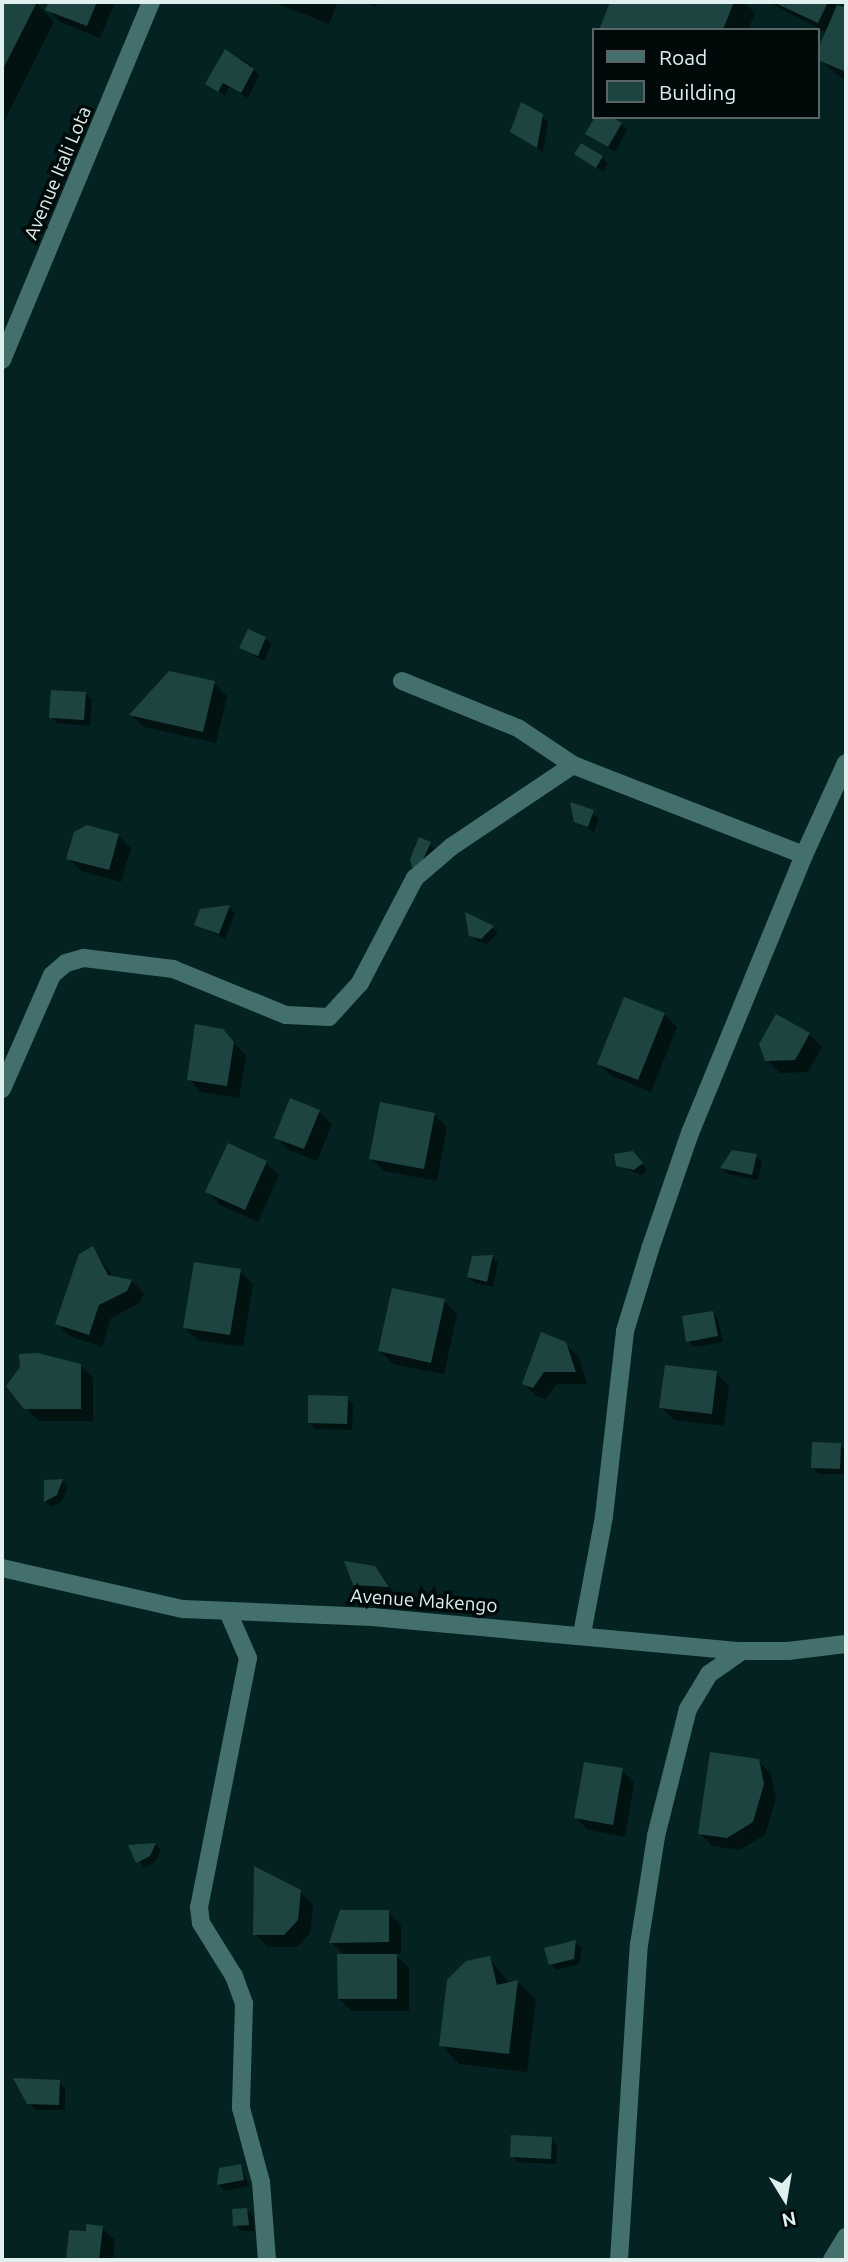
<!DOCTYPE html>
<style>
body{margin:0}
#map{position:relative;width:848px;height:2262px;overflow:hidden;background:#032221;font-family:Ubuntu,sans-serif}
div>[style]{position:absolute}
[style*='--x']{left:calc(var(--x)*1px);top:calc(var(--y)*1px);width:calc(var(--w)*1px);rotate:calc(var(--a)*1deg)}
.shadow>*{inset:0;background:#0007}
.building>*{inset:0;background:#1e4442}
.street>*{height:18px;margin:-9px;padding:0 9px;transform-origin:9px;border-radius:9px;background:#436f6c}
span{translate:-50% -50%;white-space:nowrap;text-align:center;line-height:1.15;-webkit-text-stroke:7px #010a09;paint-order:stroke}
.street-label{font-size:19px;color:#dff0ef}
.frame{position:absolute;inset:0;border:4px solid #dff0ef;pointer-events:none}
.legend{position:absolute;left:592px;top:28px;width:228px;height:91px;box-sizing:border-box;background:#010a09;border:2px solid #5a6665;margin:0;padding:9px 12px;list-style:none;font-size:21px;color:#dff0ef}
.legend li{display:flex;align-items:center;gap:14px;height:35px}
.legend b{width:35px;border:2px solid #5a6665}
.north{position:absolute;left:750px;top:2164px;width:70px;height:70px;-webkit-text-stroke:5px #010a09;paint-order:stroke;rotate:169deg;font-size:19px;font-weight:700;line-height:28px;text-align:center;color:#dff0ef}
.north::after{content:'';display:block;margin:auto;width:24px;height:32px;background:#dff0ef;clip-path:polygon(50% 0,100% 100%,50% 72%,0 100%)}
</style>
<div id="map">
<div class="shadow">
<div style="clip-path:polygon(2px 2px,36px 3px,54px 22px,2px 126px)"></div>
<div style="clip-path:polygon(50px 2px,115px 2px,100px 38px,60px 22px,47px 9px)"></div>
<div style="clip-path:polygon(273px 2px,338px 2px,329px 24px)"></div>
<div style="clip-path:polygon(362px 2px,378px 2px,376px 7px)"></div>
<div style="clip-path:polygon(612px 2px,743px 2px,755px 13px,748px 30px,601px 30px)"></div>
<div style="clip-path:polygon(769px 2px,833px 2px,846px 10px,846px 81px,818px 59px,827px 33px)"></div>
<div style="clip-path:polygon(226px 51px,250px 64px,259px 76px,248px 98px,229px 87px,225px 96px,208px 84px)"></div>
<div style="clip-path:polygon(542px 116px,548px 122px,543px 152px,512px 132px)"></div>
<div style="clip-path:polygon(621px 124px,627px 130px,615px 152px,587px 134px)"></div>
<div style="clip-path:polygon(577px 154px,602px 157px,608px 164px,603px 172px)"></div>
<div style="clip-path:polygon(265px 638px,271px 644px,264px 661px,241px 648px)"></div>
<div style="clip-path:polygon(214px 683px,227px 696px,216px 743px,144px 727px,131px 715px)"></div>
<div style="clip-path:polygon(86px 694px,92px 700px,90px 726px,57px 723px,51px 717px)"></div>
<div style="clip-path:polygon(572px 805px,599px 818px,594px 832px,576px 821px)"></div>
<div style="clip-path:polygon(118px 835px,131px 848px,121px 882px,81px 871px,68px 858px)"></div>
<div style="clip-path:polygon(420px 839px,436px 850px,422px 882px)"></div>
<div style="clip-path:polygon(229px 907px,235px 913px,225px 939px,196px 924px)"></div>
<div style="clip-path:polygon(467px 915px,493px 928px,498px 933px,487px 944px,477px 941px,471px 935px)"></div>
<div style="clip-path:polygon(664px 1014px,677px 1027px,651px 1092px,612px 1076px,599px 1064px)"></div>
<div style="clip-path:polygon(776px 1017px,809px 1034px,822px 1047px,808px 1072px,780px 1073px,767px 1060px)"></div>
<div style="clip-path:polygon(223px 1030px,246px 1056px,239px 1098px,201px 1092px,189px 1079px)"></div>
<div style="clip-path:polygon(319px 1112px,332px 1124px,317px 1161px,289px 1150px,276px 1137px)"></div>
<div style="clip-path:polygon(435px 1115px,447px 1127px,437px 1181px,384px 1171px,371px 1158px)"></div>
<div style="clip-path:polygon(228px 1146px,266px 1163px,279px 1175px,258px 1222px,220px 1205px,207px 1192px)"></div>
<div style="clip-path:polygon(635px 1156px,647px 1170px,641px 1175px,618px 1165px)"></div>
<div style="clip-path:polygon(756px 1156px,762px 1162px,758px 1180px,728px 1174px,722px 1168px)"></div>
<div style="clip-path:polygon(93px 1248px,114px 1278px,132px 1281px,144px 1294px,139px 1303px,111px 1318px,102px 1347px,69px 1336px,57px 1323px)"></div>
<div style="clip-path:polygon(492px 1257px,498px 1263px,493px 1287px,475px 1283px,469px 1277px)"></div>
<div style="clip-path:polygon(240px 1271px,253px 1284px,243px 1347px,197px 1340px,185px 1328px)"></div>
<div style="clip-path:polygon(444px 1301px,457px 1314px,444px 1374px,393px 1364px,380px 1351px)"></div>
<div style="clip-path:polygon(712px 1313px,718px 1319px,723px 1342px,694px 1347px,688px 1341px)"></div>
<div style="clip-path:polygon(565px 1344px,579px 1357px,587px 1384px,557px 1384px,546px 1399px,536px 1396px,524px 1383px)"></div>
<div style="clip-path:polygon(80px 1365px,93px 1378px,93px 1421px,39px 1421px,26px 1408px)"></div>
<div style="clip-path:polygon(716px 1373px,729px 1386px,724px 1426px,674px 1420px,661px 1407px)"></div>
<div style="clip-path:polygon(347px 1398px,353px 1404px,352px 1430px,315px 1429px,309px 1423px)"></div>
<div style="clip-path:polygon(840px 1445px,846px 1451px,845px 1474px,819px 1474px,813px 1468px)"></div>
<div style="clip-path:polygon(46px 1481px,62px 1481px,68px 1487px,62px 1501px,52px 1507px,46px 1502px)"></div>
<div style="clip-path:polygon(374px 1567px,381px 1574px,393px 1592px,361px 1591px,355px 1584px)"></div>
<div style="clip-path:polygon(758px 1761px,771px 1774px,776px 1798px,765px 1835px,740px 1850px,712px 1846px,700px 1833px)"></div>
<div style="clip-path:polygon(622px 1770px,634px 1783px,625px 1837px,588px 1830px,576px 1818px)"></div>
<div style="clip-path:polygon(155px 1844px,161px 1850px,155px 1862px,144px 1868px,130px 1847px)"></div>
<div style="clip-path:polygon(300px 1892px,313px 1905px,310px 1933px,297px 1947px,268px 1947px,255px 1934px)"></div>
<div style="clip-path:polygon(388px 1912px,401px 1925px,401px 1954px,395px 1954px,409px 1968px,409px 2011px,352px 2011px,339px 1999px,345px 1956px,331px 1942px)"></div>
<div style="clip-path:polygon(576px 1942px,582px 1948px,579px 1964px,556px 1970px,550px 1964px)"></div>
<div style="clip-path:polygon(489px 1958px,510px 1984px,518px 1982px,536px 2000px,527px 2072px,459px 2064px,441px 2045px)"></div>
<div style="clip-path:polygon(59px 2082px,65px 2088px,65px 2110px,35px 2110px,29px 2103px)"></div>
<div style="clip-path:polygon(551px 2139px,557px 2145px,556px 2164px,518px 2162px,512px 2156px)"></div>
<div style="clip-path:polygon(241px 2166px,249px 2186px,225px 2191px,219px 2185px,221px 2170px)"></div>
<div style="clip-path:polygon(247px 2210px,253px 2216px,254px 2231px,241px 2231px,235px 2225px)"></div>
<div style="clip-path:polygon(102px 2228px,115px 2240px,113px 2260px,68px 2260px,70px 2232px)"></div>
</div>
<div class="building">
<div style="clip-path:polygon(2px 2px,37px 2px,2px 71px)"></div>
<div style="clip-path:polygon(49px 2px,97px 2px,87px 26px,45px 10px)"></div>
<div style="clip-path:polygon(610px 2px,734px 2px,723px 30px,599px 30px)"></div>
<div style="clip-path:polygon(773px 2px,828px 2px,818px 23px)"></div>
<div style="clip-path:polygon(837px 5px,846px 8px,846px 72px,818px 60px,818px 49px)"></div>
<div style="clip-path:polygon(225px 49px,254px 69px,241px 93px,223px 83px,218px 92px,205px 84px)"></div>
<div style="clip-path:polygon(521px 102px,543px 114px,537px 148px,510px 132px)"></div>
<div style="clip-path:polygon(595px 117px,612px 117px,622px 123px,608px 147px,585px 134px)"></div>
<div style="clip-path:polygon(581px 143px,603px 156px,596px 168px,574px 154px)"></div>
<div style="clip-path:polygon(248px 629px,266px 637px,258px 656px,239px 648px)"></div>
<div style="clip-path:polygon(169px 671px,215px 681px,203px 732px,129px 715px)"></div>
<div style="clip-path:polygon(51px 690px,86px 692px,84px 720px,49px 718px)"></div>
<div style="clip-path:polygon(570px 802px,594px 810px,588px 827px,574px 822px)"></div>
<div style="clip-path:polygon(87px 825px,119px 834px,109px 870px,66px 859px,74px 832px)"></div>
<div style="clip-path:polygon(419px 837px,431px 842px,415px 878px,410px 859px)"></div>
<div style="clip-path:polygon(230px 905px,219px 934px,194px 925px,200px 909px)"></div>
<div style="clip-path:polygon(465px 912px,494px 926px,481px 939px,469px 936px)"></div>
<div style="clip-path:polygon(624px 997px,665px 1013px,638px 1080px,597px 1064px)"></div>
<div style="clip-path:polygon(776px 1014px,810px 1033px,795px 1060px,765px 1061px,759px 1044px)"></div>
<div style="clip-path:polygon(195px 1024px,223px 1029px,234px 1042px,227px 1086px,187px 1080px)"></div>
<div style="clip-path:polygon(290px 1098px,320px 1110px,304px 1149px,274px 1138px)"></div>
<div style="clip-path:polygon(380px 1102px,435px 1113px,424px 1169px,369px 1159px)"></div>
<div style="clip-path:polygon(228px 1143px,267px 1161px,245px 1210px,205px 1192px)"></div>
<div style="clip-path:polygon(732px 1150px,757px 1154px,752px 1175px,720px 1168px)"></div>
<div style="clip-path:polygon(633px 1151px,643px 1163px,634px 1170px,616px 1166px,614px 1154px)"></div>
<div style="clip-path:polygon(93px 1246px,108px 1275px,132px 1280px,127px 1291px,99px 1305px,89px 1335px,55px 1324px,79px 1254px)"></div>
<div style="clip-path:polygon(493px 1255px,487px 1282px,467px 1277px,472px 1256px)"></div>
<div style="clip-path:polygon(194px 1262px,241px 1269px,230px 1335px,183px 1328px)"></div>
<div style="clip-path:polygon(392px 1288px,445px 1299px,431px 1363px,378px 1351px)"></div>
<div style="clip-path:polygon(713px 1311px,718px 1336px,686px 1342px,682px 1316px)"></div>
<div style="clip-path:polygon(541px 1332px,566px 1342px,576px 1372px,544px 1372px,533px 1388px,522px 1384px)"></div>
<div style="clip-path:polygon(38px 1353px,81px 1364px,81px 1409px,24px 1409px,6px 1386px,20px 1367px,19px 1354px)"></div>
<div style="clip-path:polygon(665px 1365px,717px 1371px,712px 1414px,659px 1408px)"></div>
<div style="clip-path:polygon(308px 1395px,348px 1396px,347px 1424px,308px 1423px)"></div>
<div style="clip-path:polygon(812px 1442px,841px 1443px,840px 1469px,811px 1468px)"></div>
<div style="clip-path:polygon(63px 1479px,57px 1495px,44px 1502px,44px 1480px)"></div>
<div style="clip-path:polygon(344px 1561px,375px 1566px,389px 1587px,353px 1585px)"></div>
<div style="clip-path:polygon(710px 1752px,759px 1759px,764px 1784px,753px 1822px,727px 1838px,698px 1834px)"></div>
<div style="clip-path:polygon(584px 1762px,623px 1768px,613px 1825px,574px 1818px)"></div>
<div style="clip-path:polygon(156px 1843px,150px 1856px,136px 1863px,128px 1845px)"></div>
<div style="clip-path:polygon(254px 1866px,301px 1890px,298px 1920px,284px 1935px,253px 1935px)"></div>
<div style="clip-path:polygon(340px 1910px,389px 1910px,389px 1942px,329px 1943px)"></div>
<div style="clip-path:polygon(576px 1940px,574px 1959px,549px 1965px,544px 1948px)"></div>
<div style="clip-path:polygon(337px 1954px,397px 1954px,397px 1999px,338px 1999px)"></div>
<div style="clip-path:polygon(490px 1956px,497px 1985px,518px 1980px,509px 2054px,439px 2046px,447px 1980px,466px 1961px)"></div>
<div style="clip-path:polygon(13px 2078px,60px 2080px,59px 2105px,27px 2104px)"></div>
<div style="clip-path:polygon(511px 2135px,552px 2137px,551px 2159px,510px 2157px)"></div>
<div style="clip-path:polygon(241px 2164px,244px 2180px,217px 2185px,219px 2168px)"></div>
<div style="clip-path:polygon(247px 2208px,249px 2225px,233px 2226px,232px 2209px)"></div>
<div style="clip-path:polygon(86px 2224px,103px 2226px,99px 2260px,66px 2260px,69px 2230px,86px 2231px)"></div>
</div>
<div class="street">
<div style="--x:2;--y:360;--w:388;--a:-67.4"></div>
<div style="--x:402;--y:681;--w:125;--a:22.1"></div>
<div style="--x:518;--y:728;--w:66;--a:33.9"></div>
<div style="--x:2;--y:1089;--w:124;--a:-66.3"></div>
<div style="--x:52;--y:975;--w:18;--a:-41"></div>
<div style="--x:66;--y:963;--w:19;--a:-16"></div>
<div style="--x:84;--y:958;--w:90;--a:7"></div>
<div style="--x:173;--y:969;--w:122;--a:22.2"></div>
<div style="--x:286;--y:1015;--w:43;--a:2.7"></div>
<div style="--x:329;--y:1017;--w:46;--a:-47.6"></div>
<div style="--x:360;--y:983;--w:119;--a:-62.4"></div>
<div style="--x:415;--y:878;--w:48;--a:-40.7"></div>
<div style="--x:451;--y:847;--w:147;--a:-33.9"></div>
<div style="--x:573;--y:765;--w:248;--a:21.3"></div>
<div style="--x:2;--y:1568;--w:186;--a:12.8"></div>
<div style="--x:183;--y:1609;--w:189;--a:2.4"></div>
<div style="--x:372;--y:1617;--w:372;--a:5.3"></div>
<div style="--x:742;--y:1651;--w:46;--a:0"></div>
<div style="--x:788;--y:1651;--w:58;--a:-6.9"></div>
<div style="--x:228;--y:1612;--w:50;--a:66.5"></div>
<div style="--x:248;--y:1658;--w:254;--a:101.1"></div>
<div style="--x:199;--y:1907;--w:16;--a:83"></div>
<div style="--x:201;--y:1923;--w:62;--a:58.1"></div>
<div style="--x:234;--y:1976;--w:30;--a:70"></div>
<div style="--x:244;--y:2004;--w:104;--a:91.7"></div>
<div style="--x:241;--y:2108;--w:77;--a:74.9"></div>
<div style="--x:261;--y:2182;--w:78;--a:85.6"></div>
<div style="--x:582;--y:1634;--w:120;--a:-79.4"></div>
<div style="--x:604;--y:1516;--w:186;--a:-83.5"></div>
<div style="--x:625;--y:1331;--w:86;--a:-73"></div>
<div style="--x:650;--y:1249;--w:123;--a:-71"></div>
<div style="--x:690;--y:1133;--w:300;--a:-67.7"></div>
<div style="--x:804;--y:855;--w:101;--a:-65.5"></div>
<div style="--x:619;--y:2260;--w:316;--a:-86.4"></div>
<div style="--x:639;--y:1945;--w:110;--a:-81.1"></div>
<div style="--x:656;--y:1836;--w:131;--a:-75.9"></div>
<div style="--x:688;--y:1709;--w:41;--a:-59"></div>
<div style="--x:709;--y:1674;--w:40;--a:-34.9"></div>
<div style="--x:832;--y:2260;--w:27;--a:-59"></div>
</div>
<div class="street-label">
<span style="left:58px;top:173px;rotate:-67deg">Avenue Itali Lota</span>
<span style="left:424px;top:1601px;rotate:4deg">Avenue Makengo</span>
</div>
<div class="frame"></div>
<ul class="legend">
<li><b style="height:9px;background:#436f6c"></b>Road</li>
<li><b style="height:19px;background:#1e4442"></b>Building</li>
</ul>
<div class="north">N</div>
</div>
